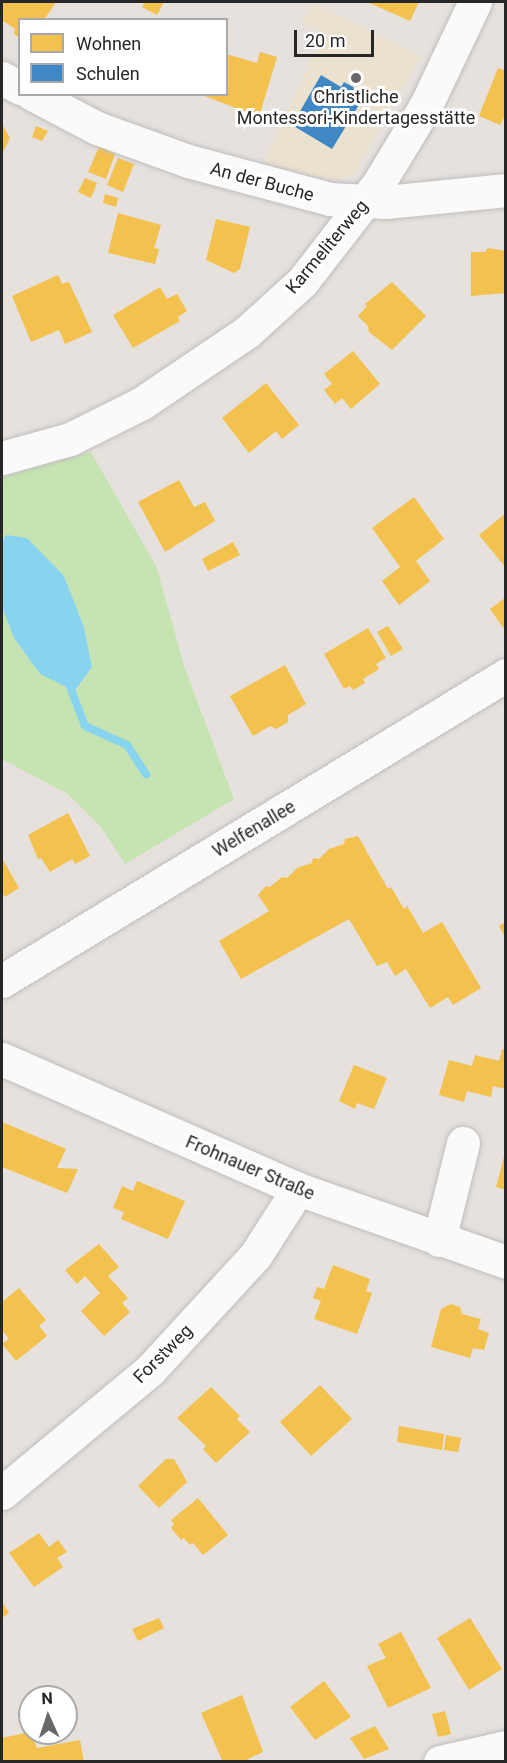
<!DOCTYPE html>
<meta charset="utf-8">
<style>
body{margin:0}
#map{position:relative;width:507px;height:1763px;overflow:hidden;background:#e6e1dc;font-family:Roboto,sans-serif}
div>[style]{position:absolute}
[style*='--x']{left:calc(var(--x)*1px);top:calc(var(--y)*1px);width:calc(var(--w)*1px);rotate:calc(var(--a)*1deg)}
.education>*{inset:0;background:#ebe1cf}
.green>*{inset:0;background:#c6e4b1}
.water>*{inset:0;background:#88d4ef}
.homes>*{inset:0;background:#f2c14e}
.schools>*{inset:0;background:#3f88c5}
.stream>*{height:8px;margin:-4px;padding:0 4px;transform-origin:4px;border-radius:4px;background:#88d4ef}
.roads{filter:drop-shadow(0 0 2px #bfbdbe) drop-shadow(0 0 2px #bfbdbe)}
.minor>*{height:33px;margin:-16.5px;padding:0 16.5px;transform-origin:16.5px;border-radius:16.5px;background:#fbfafa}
.dots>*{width:16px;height:16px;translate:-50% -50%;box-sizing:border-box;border:3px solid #fff;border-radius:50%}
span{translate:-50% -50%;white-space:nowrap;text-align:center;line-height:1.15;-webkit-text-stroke:6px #fff;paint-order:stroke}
.poi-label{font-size:18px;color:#272727}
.street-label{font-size:18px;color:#272727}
.frame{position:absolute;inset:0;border:3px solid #272727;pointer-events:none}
.legend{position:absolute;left:18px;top:18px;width:210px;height:78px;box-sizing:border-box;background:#fff;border:2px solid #a9a9a9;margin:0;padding:8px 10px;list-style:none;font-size:18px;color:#272727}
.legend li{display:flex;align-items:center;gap:12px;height:30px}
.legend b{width:30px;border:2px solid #a9a9a9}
.north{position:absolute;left:18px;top:1685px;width:60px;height:60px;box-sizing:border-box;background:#fff;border:2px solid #a9a9a9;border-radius:50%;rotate:357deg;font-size:16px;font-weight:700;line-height:24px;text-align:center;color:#272727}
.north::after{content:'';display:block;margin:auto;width:21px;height:27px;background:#6a6866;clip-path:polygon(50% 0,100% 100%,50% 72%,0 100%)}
.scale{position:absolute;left:294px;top:30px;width:80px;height:27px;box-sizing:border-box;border:3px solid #272727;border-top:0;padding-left:8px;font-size:18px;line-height:21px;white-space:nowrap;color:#272727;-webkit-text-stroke:4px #fff;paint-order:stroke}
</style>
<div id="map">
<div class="education">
<div style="clip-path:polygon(312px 3px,421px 56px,354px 174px,336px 181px,262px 166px,324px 32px,302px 23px)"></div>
</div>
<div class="green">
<div style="clip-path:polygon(91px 452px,157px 568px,184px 666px,234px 799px,125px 864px,100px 826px,68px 794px,2px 759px,2px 607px,14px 638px,40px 674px,76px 691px,92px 667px,84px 627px,64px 576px,6px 535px,2px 542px,2px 477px)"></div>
</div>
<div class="water">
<div style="clip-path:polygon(6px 535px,27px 538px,64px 576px,84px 627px,92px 667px,75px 691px,40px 674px,14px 638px,2px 607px,2px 542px)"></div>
</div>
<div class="homes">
<div style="clip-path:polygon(2px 2px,56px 2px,44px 20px,20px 20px,20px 38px,14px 34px,15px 29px,2px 20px)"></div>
<div style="clip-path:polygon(145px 2px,164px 2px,157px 15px,142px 7px)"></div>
<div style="clip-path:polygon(367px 2px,419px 2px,410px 21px)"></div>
<div style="clip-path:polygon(260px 52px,277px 57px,259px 117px,202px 95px,226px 94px,226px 54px,257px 63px)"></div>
<div style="clip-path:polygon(498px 68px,506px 71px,506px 114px,500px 125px,479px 116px)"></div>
<div style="clip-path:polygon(2px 124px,10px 138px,2px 154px)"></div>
<div style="clip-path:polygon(36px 126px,48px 131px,42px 141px,32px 137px)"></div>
<div style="clip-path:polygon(99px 147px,115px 154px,106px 179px,88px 172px)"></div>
<div style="clip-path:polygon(118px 158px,134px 164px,123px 192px,107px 185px)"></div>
<div style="clip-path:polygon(85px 178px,97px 183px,91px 198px,78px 192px)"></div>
<div style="clip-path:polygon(105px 194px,118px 198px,116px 207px,103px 203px)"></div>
<div style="clip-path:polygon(118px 213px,161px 225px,154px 248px,159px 249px,155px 264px,108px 253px)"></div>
<div style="clip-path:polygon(216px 219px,250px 227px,240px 269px,234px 273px,206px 260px)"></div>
<div style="clip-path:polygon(488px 248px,506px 251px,506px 293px,471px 296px,471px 252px,485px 252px)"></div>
<div style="clip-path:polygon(58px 275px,62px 284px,69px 282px,92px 332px,65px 344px,59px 330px,31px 342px,12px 296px)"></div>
<div style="clip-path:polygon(392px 282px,426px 316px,392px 350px,369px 332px,368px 326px,358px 316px,367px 306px,365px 304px)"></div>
<div style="clip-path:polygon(160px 287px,167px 299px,177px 294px,187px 311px,178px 317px,180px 321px,133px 348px,113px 315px)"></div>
<div style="clip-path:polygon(353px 351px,380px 384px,351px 409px,342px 398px,335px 404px,324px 390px,332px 384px,324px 374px)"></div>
<div style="clip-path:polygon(266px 383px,299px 425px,282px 439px,276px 431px,249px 453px,222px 418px)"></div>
<div style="clip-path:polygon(179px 480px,194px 507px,205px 502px,215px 521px,165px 552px,138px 502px)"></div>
<div style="clip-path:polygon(414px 497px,444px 539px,416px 561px,430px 581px,399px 605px,382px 581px,400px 567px,372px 528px)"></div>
<div style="clip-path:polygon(506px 513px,506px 568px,479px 535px)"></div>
<div style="clip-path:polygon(233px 542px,240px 555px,208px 571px,202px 559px)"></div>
<div style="clip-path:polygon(506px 597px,506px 628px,504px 629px,490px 609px)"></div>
<div style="clip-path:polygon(388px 626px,403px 649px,391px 656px,377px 632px)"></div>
<div style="clip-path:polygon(368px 628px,386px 658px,376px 664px,379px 669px,363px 679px,365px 683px,353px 690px,350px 686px,344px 689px,324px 654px)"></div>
<div style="clip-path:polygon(285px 665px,306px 704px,288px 715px,288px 722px,276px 729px,270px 726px,253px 736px,230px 696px)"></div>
<div style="clip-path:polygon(68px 813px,90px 856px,75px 864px,72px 859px,50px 872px,41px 858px,38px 859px,28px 835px)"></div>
<div style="clip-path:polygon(358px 836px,388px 889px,391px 887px,404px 909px,407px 906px,423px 933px,442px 922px,481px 988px,453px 1005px,448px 997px,430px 1008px,406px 969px,395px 976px,387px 962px,377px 966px,349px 919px,241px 979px,219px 941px,269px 911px,258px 895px,266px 886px,270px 887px,282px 877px,287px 878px,297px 868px,312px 863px,313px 858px,319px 859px,329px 849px,344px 844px,345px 839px)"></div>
<div style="clip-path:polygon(2px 858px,19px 888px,5px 897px,2px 892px)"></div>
<div style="clip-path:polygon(506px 922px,506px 939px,499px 926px)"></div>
<div style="clip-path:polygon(502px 1049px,506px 1050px,506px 1089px,493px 1086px,491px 1097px,467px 1091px,464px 1102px,439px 1095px,449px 1060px,472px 1066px,475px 1055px,499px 1061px)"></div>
<div style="clip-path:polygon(354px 1065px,387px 1078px,374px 1109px,357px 1103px,355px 1109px,339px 1101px)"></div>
<div style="clip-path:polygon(2px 1122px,66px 1149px,57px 1168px,78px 1169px,67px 1193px,2px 1167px)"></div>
<div style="clip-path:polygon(505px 1153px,506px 1153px,506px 1190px,496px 1187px)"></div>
<div style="clip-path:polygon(137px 1181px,185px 1201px,168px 1239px,121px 1219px,124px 1212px,113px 1208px,122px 1186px,133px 1191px)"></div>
<div style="clip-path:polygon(99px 1244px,119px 1267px,108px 1276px,128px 1298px,122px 1303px,130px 1312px,104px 1336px,81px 1311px,100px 1293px,85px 1276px,77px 1284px,65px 1270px)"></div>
<div style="clip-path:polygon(333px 1265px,370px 1279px,366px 1291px,372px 1293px,357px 1334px,314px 1319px,321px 1301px,313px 1298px,317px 1287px,324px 1289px)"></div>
<div style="clip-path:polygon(19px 1288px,46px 1320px,39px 1326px,47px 1336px,16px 1361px,2px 1344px,9px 1339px,2px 1330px,2px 1302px)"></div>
<div style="clip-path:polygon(451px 1304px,460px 1307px,462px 1314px,481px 1319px,478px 1329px,489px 1333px,484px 1350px,473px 1348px,470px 1358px,431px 1347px,441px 1309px)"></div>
<div style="clip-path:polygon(320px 1385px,352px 1419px,311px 1456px,280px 1422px)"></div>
<div style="clip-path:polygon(211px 1387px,240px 1416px,237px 1419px,250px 1432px,216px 1463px,203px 1449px,206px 1446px,177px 1418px)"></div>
<div style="clip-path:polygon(399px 1426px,444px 1434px,442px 1450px,397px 1442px)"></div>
<div style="clip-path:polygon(446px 1435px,461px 1438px,458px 1452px,444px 1450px)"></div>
<div style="clip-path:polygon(166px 1459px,174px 1459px,187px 1482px,159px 1508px,138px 1486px)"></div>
<div style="clip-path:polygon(198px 1498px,228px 1535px,203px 1555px,193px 1543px,190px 1545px,184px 1538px,181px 1540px,171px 1528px,174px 1524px,171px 1520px)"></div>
<div style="clip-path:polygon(39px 1533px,49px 1547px,58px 1540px,67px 1552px,57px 1558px,63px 1567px,34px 1587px,9px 1553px)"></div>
<div style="clip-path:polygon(2px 1601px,9px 1613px,2px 1618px)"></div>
<div style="clip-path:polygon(159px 1618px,164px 1628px,138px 1641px,132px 1629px)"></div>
<div style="clip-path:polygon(470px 1618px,502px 1669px,469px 1690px,437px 1638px)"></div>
<div style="clip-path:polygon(401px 1632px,431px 1688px,388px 1708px,367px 1666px,386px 1658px,378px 1644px)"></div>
<div style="clip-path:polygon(324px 1681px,351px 1717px,315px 1740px,290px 1707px)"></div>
<div style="clip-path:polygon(242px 1695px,263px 1752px,242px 1762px,223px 1762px,201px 1713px)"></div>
<div style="clip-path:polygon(445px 1711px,451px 1734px,438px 1737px,432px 1714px)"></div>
<div style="clip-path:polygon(375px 1726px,389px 1749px,364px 1759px,350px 1738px)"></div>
<div style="clip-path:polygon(30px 1732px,37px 1748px,80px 1740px,84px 1762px,2px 1762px,2px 1738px)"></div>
</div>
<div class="schools">
<div style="clip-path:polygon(321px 75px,341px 87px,344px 82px,359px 90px,356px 96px,362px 100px,332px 149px,292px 125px)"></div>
</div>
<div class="stream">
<div style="--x:67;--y:679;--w:50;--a:69"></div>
<div style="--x:85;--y:726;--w:46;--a:24.3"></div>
<div style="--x:127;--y:745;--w:35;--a:57"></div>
</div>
<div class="roads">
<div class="minor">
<div style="--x:2;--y:78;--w:21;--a:29"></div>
<div style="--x:32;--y:94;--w:73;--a:27.6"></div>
<div style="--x:97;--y:128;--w:97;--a:19.9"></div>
<div style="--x:188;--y:161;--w:147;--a:15"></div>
<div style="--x:330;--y:199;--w:56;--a:3.1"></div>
<div style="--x:386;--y:202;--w:121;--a:-5.7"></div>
<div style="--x:2;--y:458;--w:71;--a:-15.6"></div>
<div style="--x:70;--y:439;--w:80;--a:-26.6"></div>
<div style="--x:142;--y:403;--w:127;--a:-34.1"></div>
<div style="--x:247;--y:332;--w:74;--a:-42.3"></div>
<div style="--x:302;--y:282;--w:124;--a:-52.2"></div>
<div style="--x:378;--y:184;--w:92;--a:-58.7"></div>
<div style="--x:426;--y:105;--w:114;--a:-64.6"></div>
<div style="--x:2;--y:981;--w:590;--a:-31.26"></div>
<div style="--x:2;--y:1059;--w:323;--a:23.7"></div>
<div style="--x:298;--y:1189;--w:220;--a:19.3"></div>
<div style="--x:439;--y:1240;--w:100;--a:-76.1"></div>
<div style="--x:2;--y:1493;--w:192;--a:-39.7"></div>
<div style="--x:150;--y:1370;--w:155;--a:-47.4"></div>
<div style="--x:255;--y:1256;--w:80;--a:-57.3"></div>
<div style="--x:440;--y:1762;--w:68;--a:-12.8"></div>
</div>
</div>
<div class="dots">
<div style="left:356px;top:78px;background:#6a6866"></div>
</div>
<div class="poi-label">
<span style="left:356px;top:108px">Christliche<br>Montessori-Kindertagesstätte</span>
</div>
<div class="street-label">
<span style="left:262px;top:182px;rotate:15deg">An der Buche</span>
<span style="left:327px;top:247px;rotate:-50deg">Karmeliterweg</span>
<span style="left:254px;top:829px;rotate:-31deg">Welfenallee</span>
<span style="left:250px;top:1168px;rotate:23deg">Frohnauer Straße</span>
<span style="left:163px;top:1354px;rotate:-45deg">Forstweg</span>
</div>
<div class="frame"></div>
<ul class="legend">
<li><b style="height:16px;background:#f2c14e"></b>Wohnen</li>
<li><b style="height:16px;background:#3f88c5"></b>Schulen</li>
</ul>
<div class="north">N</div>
<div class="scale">20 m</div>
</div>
